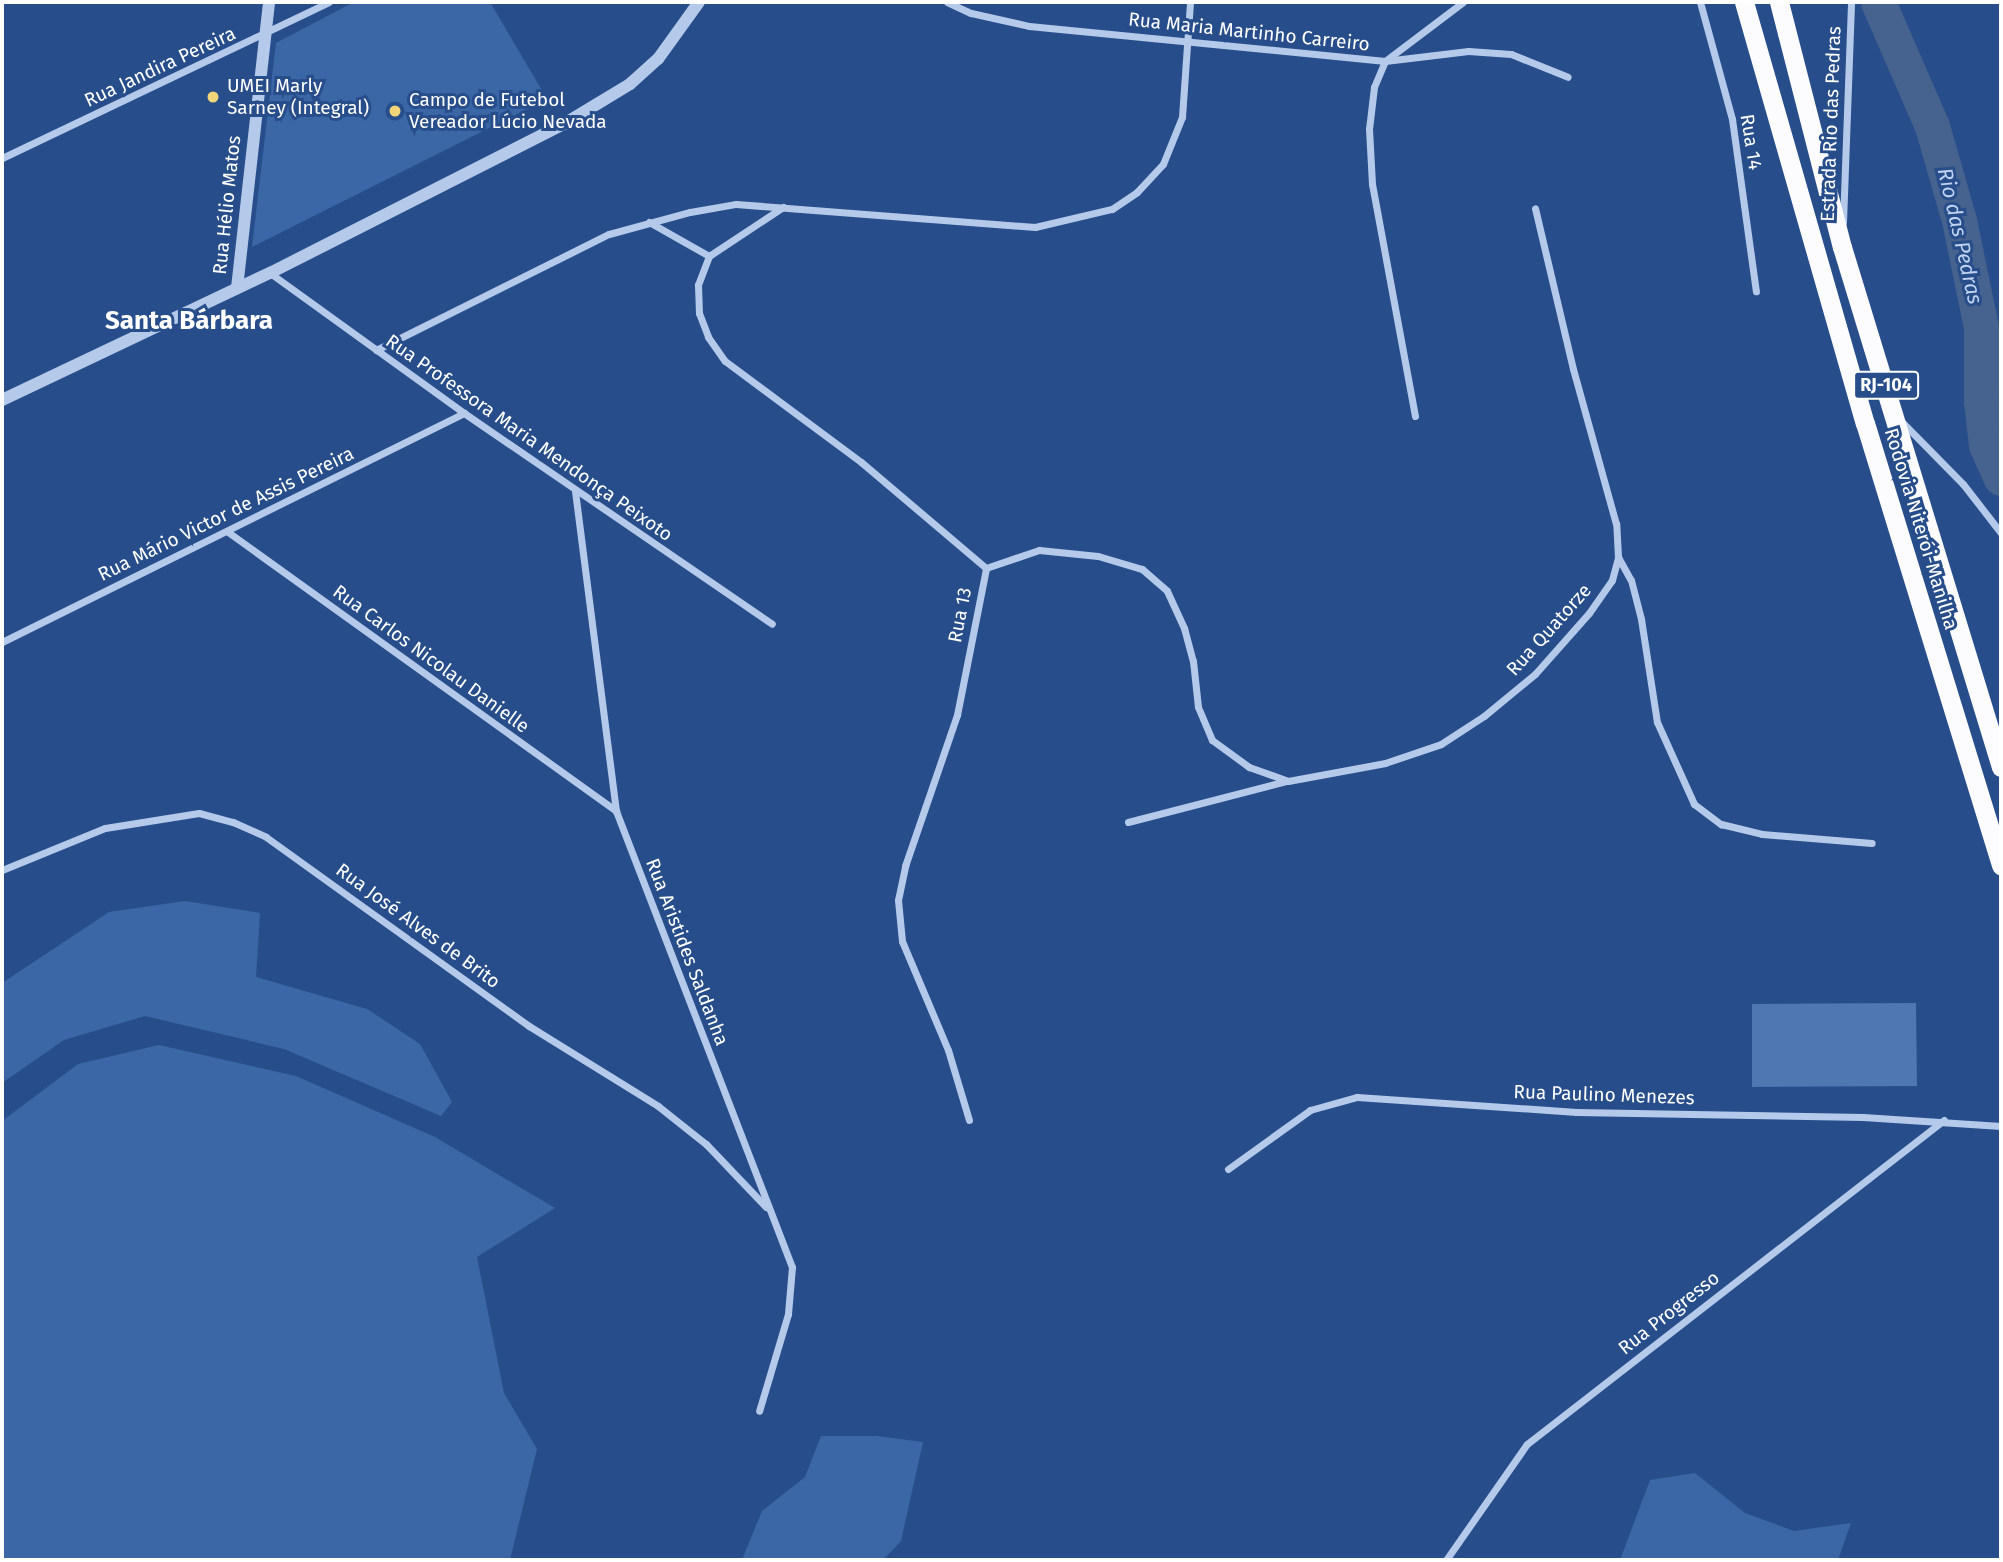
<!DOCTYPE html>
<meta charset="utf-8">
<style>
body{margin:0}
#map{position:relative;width:2003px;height:1562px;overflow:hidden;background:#274e8b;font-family:"Fira Sans",sans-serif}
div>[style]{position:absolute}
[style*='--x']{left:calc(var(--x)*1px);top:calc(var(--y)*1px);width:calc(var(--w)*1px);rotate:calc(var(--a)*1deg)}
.green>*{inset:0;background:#3b67a7}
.river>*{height:35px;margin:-17.5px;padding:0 17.5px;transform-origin:17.5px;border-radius:17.5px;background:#46628e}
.building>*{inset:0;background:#4f77b2}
.minor>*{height:7px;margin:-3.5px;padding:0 3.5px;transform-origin:3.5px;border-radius:3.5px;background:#b5caea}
.tertiary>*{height:12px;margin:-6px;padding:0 6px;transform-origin:6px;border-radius:6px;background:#b5caea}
.trunk>*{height:19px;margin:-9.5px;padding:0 9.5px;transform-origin:9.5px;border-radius:9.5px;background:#fcfcfe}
.dots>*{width:19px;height:19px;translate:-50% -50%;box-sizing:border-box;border:4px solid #274e8b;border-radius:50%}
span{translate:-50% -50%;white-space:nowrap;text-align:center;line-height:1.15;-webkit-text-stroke:6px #274e8b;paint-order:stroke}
.shield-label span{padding:2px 5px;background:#274e8b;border:2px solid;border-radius:5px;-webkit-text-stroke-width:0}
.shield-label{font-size:18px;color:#fff;font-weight:700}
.street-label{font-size:19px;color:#fff}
.poi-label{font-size:19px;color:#fff}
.left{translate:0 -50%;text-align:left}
.water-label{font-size:21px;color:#c0d4f1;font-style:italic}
.district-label{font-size:26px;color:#fff;font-weight:700}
.frame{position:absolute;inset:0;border:4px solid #fff;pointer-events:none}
</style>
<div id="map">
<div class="green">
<div style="clip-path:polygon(354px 2px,490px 2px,547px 99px,252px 247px,276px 43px)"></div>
<div style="clip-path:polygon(185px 901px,260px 913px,256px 977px,367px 1009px,420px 1044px,452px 1102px,441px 1116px,284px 1049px,145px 1016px,64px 1040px,2px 1083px,2px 983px,109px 912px)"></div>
<div style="clip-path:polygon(159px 1045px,296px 1076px,435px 1137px,555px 1208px,477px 1257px,504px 1393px,537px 1449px,510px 1560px,2px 1560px,2px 1121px,78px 1064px)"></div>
<div style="clip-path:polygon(821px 1436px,877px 1436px,923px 1442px,901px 1541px,883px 1560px,742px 1560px,762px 1511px,805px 1477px)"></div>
<div style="clip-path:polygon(1695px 1473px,1745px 1513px,1794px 1531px,1851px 1523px,1838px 1560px,1620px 1560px,1650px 1480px)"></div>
</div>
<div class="river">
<div style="--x:1878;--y:2;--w:135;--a:66.5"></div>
<div style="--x:1932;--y:126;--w:98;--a:74"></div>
<div style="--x:1959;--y:220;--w:109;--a:78.4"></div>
<div style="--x:1981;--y:327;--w:75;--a:90"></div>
<div style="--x:1981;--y:402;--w:43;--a:83.4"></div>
<div style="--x:1986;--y:445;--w:36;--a:66"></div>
</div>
<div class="building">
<div style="clip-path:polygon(1916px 1003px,1917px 1086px,1752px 1087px,1752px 1004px)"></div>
</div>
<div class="minor">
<div style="--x:947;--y:2;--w:26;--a:25"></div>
<div style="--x:971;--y:13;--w:59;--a:12.6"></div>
<div style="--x:1029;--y:26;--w:358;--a:5.6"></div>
<div style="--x:1385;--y:61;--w:84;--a:-6.9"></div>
<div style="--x:1468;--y:51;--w:43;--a:4"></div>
<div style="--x:1511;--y:54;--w:61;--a:22"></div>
<div style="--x:1700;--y:2;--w:121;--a:74.7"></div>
<div style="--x:1732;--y:119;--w:174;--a:82.1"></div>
<div style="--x:2;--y:158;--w:362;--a:-25.5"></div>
<div style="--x:649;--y:222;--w:69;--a:29.5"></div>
<div style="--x:709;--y:256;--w:31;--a:111"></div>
<div style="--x:698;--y:285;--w:28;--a:88"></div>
<div style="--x:699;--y:313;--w:26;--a:69"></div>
<div style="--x:708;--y:337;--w:29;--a:55"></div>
<div style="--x:725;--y:361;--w:169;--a:36.6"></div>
<div style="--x:861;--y:462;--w:164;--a:40.3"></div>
<div style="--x:1843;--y:222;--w:220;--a:-87.9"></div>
<div style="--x:709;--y:256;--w:89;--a:-33.5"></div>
<div style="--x:270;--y:273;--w:239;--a:35.8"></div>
<div style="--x:464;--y:413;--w:373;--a:34.4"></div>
<div style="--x:376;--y:350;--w:260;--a:-26.5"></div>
<div style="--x:609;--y:234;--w:84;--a:-15.2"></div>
<div style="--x:690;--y:212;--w:47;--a:-9.9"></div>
<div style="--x:736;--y:204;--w:300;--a:4.4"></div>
<div style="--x:1035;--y:227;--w:79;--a:-13.2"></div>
<div style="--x:1112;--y:209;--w:30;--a:-34"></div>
<div style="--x:1137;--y:192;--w:38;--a:-47"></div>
<div style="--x:1163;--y:164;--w:51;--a:-68"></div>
<div style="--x:1182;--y:117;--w:115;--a:-86"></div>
<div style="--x:1415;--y:416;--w:236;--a:-100.5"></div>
<div style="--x:1372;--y:184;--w:55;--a:-93.1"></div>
<div style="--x:1369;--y:129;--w:42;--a:-83.2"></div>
<div style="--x:1374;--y:87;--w:28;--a:-67"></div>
<div style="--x:1385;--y:61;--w:98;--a:-37.1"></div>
<div style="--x:1901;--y:421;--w:88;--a:45.5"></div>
<div style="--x:1963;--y:484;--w:62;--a:52.2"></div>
<div style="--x:575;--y:491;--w:323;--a:82.7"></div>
<div style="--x:616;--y:811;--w:489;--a:68.9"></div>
<div style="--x:792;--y:1267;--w:47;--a:94.9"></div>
<div style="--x:788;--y:1314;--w:101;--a:106.6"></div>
<div style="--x:228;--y:532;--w:478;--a:35.7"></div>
<div style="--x:1618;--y:557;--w:26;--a:61"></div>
<div style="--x:1631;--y:580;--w:40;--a:75.6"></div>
<div style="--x:1641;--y:619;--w:104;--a:81.2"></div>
<div style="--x:1657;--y:722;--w:90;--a:65.7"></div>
<div style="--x:1694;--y:804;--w:34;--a:37"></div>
<div style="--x:1721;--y:824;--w:42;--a:13.7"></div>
<div style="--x:1762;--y:834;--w:110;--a:4.7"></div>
<div style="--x:986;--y:568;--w:56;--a:-18.8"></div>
<div style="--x:1039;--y:550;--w:59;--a:5.8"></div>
<div style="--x:1098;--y:556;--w:46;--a:16.5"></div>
<div style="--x:1142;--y:569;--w:33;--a:41"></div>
<div style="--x:1167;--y:591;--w:41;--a:65.3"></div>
<div style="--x:1184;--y:628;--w:34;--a:75"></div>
<div style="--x:1193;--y:661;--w:46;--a:83.8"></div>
<div style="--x:1198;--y:707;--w:36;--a:67"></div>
<div style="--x:1212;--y:740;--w:46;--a:36.1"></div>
<div style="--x:1249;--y:767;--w:41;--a:19.7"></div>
<div style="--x:1288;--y:781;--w:99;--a:-10.5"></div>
<div style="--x:1385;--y:763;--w:59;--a:-18.7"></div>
<div style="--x:1441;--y:744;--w:51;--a:-33.1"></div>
<div style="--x:1484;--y:716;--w:66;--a:-39.5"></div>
<div style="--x:1535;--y:674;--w:81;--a:-48.5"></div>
<div style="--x:1589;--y:613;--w:40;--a:-55.1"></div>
<div style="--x:1612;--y:580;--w:24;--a:-75"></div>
<div style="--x:1618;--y:557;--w:33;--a:-93"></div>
<div style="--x:1616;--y:524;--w:161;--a:-105.5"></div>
<div style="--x:1573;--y:369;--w:165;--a:-103.3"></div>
<div style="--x:2;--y:642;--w:516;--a:-26.37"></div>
<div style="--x:1128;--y:822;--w:164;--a:-14.5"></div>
<div style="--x:2;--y:870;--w:111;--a:-22.2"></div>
<div style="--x:105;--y:828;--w:95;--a:-9.1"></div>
<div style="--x:199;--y:813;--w:35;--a:15"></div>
<div style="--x:233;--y:822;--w:36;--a:24"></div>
<div style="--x:266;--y:837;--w:324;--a:35.7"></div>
<div style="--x:529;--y:1026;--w:152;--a:31.8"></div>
<div style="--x:658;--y:1106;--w:61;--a:38.4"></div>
<div style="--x:706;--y:1144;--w:87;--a:46.4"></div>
<div style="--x:969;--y:1120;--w:73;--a:-106.7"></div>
<div style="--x:948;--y:1050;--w:118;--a:-112.9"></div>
<div style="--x:902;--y:941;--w:41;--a:-95.6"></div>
<div style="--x:898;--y:900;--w:35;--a:-78"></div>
<div style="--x:905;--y:866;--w:160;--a:-71"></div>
<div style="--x:957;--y:715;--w:150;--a:-78.8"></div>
<div style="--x:1228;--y:1169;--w:101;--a:-35.7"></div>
<div style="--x:1310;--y:1110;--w:49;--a:-15.5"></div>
<div style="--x:1357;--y:1097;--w:220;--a:3.9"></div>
<div style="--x:1576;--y:1112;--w:287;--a:1"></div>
<div style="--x:1863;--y:1117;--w:138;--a:3.7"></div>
<div style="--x:1446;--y:1560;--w:141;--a:-55.1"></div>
<div style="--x:1527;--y:1444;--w:528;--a:-37.85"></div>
</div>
<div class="tertiary">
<div style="--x:237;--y:288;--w:288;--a:-83.6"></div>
<div style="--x:2;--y:400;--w:297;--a:-25.4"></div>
<div style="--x:270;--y:273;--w:330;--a:-26.9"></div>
<div style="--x:564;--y:124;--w:77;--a:-31.2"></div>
<div style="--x:630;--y:84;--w:38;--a:-42"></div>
<div style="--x:658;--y:59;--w:70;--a:-54.3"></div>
</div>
<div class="trunk">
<div style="--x:1744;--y:2;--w:438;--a:74"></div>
<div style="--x:1865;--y:423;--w:463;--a:72.9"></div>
<div style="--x:1779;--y:2;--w:253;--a:75.6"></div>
<div style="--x:1842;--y:247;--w:544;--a:73"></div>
</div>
<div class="dots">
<div style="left:213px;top:97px;background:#f2d57a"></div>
<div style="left:395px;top:111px;background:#f2d57a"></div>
</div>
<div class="shield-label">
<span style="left:1886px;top:385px">RJ-104</span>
</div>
<div class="street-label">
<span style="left:1249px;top:32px;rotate:6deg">Rua Maria Martinho Carreiro</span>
<span style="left:160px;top:67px;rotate:-25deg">Rua Jandira Pereira</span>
<span style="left:1831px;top:124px;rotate:-88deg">Estrada Rio das Pedras</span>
<span style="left:1751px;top:142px;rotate:81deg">Rua 14</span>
<span style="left:227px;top:205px;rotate:-84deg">Rua Hélio Matos</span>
<span style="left:529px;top:438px;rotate:35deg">Rua Professora Maria Mendonça Peixoto</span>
<span style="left:226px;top:514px;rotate:-26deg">Rua Mário Victor de Assis Pereira</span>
<span style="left:1921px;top:529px;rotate:73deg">Rodovia Niterói-Manilha</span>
<span style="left:960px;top:615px;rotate:-79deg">Rua 13</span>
<span style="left:1549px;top:630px;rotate:-48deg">Rua Quatorze</span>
<span style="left:431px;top:659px;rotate:36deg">Rua Carlos Nicolau Danielle</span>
<span style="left:418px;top:926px;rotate:36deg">Rua José Alves de Brito</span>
<span style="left:687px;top:952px;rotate:69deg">Rua Aristides Saldanha</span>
<span style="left:1604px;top:1095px;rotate:2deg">Rua Paulino Menezes</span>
<span style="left:1669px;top:1313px;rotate:-38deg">Rua Progresso</span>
</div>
<div class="poi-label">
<span class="left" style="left:227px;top:97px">UMEI Marly<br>Sarney (Integral)</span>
<span class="left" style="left:409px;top:111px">Campo de Futebol<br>Vereador Lúcio Nevada</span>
</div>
<div class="water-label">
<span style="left:1960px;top:236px;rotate:77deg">Rio das Pedras</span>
</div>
<div class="district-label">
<span style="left:189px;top:321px">Santa Bárbara</span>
</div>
<div class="frame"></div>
</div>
